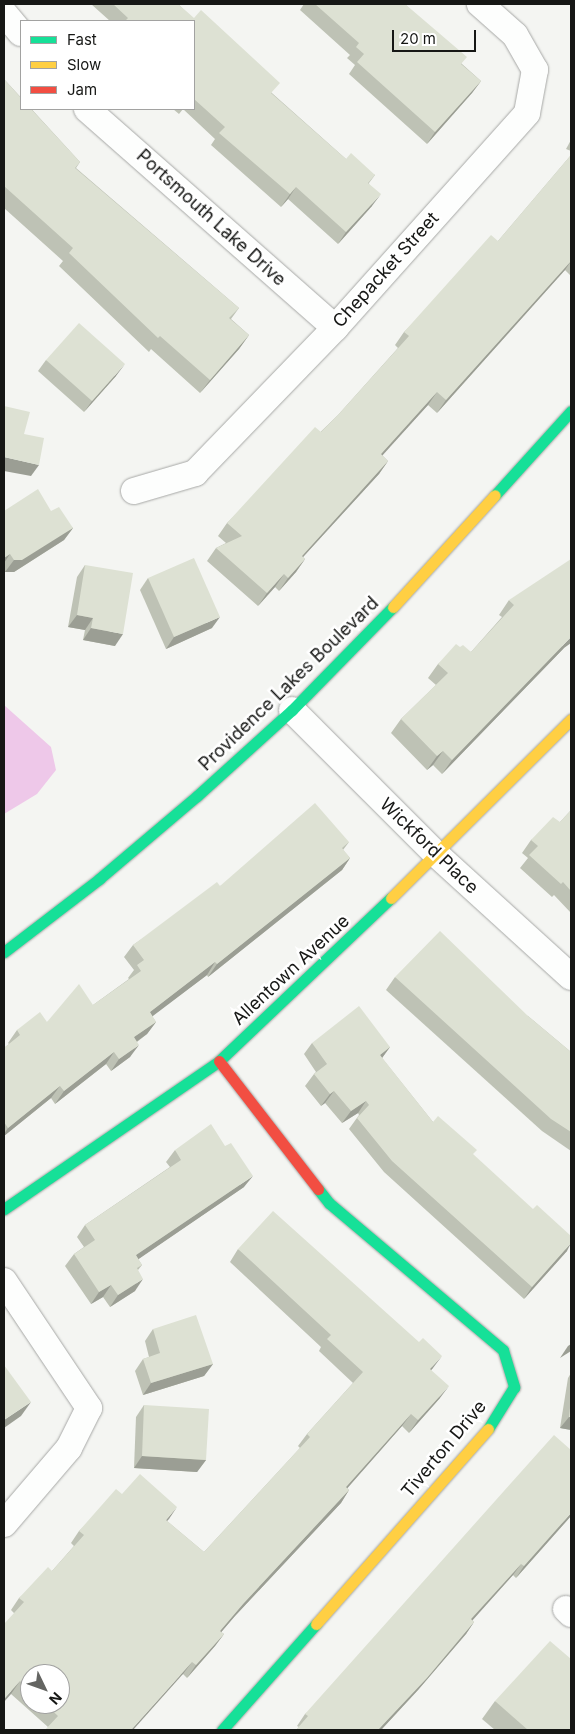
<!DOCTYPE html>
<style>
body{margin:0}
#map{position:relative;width:575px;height:1734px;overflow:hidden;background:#f4f5f2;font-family:Inter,sans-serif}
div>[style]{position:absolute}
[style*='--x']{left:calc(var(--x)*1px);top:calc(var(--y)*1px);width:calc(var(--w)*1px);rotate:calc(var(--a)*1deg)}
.water>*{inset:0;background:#eec8e9}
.roads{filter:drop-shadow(0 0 1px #a7a8a6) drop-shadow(0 0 1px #a7a8a6)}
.street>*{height:26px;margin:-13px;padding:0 13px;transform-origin:13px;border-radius:13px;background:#fdfefd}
.fast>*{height:11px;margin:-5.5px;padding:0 5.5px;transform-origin:5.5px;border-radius:5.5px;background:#16e098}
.slow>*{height:11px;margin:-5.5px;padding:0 5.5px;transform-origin:5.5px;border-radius:5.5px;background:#ffcf43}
.jam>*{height:11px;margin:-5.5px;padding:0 5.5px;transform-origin:5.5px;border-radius:5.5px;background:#f24e42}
.wall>*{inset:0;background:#bec2b5}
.shaded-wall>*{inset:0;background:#9b9e94}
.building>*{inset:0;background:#dde1d3}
span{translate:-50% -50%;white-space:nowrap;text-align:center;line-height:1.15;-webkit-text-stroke:5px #fff;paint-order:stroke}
.street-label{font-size:18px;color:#161715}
.frame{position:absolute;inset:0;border:5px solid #161715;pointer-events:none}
.legend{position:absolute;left:20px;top:20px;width:175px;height:90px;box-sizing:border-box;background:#fff;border:1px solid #a2a2a1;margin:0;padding:6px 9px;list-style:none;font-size:15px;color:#161715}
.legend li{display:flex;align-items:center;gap:10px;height:25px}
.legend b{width:25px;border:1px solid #a2a2a1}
.north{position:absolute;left:20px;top:1664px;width:50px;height:50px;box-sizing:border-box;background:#fff;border:1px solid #a2a2a1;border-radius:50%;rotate:132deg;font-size:14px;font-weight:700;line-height:20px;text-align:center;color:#161715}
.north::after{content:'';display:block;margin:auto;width:18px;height:22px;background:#646562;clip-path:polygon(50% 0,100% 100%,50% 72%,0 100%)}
.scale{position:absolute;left:392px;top:30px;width:84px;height:22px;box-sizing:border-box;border:2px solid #161715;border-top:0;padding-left:6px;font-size:15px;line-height:18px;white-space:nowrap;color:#161715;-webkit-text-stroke:4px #fff;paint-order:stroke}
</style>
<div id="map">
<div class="water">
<div style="clip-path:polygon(4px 705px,51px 747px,56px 770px,37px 794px,4px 814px)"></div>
</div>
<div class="roads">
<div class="street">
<div style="--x:4;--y:13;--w:26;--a:50"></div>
<div style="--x:87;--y:109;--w:331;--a:41.4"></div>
<div style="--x:134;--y:491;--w:64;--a:-16.4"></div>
<div style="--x:195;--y:473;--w:202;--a:-46"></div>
<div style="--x:335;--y:328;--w:288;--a:-48.2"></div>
<div style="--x:527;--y:113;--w:44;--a:-79.5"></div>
<div style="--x:535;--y:70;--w:40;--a:-119.7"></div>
<div style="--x:515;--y:35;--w:47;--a:-138.5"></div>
<div style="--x:292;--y:710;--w:205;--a:45"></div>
<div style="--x:437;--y:855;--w:181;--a:42.3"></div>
<div style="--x:4;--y:1281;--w:153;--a:56.2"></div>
<div style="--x:89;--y:1408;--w:45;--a:116.6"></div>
<div style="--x:69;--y:1448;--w:100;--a:130.5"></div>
<div style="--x:566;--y:1609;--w:7;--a:45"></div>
</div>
<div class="fast">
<div style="--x:495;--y:495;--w:113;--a:-47.9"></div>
<div style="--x:4;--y:952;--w:120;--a:-37.5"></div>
<div style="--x:99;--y:879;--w:128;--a:-40.3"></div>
<div style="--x:197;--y:796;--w:128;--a:-42.2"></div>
<div style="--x:292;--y:710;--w:144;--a:-45.6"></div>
<div style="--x:318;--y:1189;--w:18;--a:52"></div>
<div style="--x:329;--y:1203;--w:228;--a:40.2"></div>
<div style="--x:503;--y:1350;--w:39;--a:73"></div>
<div style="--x:514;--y:1387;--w:49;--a:121.8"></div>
<div style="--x:4;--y:1209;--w:261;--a:-34.5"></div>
<div style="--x:219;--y:1061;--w:237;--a:-43.5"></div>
<div style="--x:222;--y:1730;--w:142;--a:-48.4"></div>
</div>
<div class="slow">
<div style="--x:393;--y:607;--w:151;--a:-47.7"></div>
<div style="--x:391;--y:898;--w:254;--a:-44.8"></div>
<div style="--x:316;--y:1624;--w:260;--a:-48.6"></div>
</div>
<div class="jam">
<div style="--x:219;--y:1061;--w:162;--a:52.3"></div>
</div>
</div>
<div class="wall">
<div style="clip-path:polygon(91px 4px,178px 4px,273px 94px,346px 159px,375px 175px,369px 183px,372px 206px,338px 244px,288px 199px,281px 207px,211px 145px,215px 139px,183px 109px,179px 114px,173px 109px,194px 109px,194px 21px,110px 21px)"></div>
<div style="clip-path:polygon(304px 4px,405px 4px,462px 64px,481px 81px,472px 93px,427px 144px,349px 74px,355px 65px,347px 58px,350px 55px,300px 10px)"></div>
<div style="clip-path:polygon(4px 79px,80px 162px,76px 168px,239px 308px,231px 319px,249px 335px,239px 349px,200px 393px,151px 349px,149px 352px,59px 266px,63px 261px,4px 208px)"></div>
<div style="clip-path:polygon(571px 140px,571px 151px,566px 149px)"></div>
<div style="clip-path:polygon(571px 155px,571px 275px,570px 275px,565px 270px,437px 413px,428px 405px,382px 455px,388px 461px,379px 474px,303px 557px,305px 559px,296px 572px,279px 591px,275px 587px,258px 606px,207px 561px,216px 548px,226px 543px,218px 536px,227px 523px,338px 415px,398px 348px,395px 345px,404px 332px,498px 241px)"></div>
<div style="clip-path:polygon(46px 360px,116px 376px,84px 412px,38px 371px)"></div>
<div style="clip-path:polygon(4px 511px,51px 511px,73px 528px,64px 540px,14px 572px,5px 572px,4px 569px)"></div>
<div style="clip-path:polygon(85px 565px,115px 646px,83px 640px,85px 630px,68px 627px,77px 577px)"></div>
<div style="clip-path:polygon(148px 578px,212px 628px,166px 649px,140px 590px)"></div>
<div style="clip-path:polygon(509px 600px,564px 648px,442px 774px,433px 765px,427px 770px,391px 733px,401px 719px,436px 685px,428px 678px,438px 664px,460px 647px,471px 652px,502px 617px,499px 615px)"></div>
<div style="clip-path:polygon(571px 810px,571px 913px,554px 895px,552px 897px,520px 868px,528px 858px,522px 853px,531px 840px,560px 822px)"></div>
<div style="clip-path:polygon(349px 842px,343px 850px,350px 858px,342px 870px,208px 977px,207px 975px,152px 1016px,156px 1022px,147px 1034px,137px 1042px,130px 1057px,111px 1071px,106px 1064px,55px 1104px,51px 1098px,4px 1136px,4px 1048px,9px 1044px,8px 1043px,17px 1030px,47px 1022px,93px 1005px,129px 979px,128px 978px,134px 970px,124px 957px,133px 945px,220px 886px)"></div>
<div style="clip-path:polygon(395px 977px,528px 1016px,571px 1052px,571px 1151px,542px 1131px,386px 990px)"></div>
<div style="clip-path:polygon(312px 1043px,390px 1047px,382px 1058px,433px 1122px,473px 1155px,567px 1251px,524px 1299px,384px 1172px,349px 1129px,359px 1115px,358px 1113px,342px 1123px,325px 1103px,321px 1106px,305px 1086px,314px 1074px,316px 1072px,304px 1054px)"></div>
<div style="clip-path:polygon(175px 1150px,244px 1187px,138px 1259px,142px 1265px,138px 1270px,135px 1291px,110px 1307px,103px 1297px,91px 1304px,65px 1266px,74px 1254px,84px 1247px,77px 1237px,85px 1225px,170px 1167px,166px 1162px)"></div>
<div style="clip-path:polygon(evenodd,238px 1249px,433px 1368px,431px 1370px,440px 1398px,409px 1433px,402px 1426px,347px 1488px,349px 1490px,341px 1503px,235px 1616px,221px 1632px,224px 1634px,215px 1646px,187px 1678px,183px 1674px,48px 1727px,11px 1694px,14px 1613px,11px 1610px,19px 1598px,52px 1571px,74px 1546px,71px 1543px,79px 1531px,122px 1494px,167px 1521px,204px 1552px,300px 1448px,298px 1446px,307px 1434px,353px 1383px,319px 1351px,321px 1347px,230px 1262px,238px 1249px,30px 1674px,60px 1704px,30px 1704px,30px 1674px)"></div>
<div style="clip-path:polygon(153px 1329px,213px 1364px,204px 1376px,143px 1395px,135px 1371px,143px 1359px,149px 1357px,145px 1341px)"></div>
<div style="clip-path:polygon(571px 1373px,571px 1430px,560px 1428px,568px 1378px)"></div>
<div style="clip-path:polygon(144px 1405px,206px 1460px,197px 1472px,134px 1468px,136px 1417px)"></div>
<div style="clip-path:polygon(571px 1516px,516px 1578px,513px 1575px,472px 1620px,474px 1622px,466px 1634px,418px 1690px,381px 1730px,296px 1730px,299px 1727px,297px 1726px,305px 1714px)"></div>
<div style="clip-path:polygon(495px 1701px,571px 1730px,495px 1730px,482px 1719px)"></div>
</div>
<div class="shaded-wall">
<div style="clip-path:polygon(481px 81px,472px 93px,427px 144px,435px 132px)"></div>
<div style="clip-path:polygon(296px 187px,288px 199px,281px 207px,290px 194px)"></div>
<div style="clip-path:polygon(381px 194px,372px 206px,338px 244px,346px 232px)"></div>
<div style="clip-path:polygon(571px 261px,565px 270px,437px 413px,446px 400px)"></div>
<div style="clip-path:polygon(249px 335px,239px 349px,200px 393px,210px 380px)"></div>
<div style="clip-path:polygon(125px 364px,116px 376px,84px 412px,92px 401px)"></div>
<div style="clip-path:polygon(437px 392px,428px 405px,372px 467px,381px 454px)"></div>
<div style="clip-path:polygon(4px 457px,39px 465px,31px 476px,4px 471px)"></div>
<div style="clip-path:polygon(388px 461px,379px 474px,293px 568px,302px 556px)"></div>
<div style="clip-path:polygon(73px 528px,64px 540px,14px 572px,5px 572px,14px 560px)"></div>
<div style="clip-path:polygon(10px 554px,4px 563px,4px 558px)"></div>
<div style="clip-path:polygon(305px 559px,296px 572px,279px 591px,288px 578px)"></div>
<div style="clip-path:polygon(284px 574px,275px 587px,258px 606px,267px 593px)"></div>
<div style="clip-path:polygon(77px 615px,93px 618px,85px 630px,68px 627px)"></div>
<div style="clip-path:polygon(220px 617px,212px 628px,166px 649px,174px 637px)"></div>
<div style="clip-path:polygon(91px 628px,123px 634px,115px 646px,83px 640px)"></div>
<div style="clip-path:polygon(571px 637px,571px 643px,564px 648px,442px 774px,452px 760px)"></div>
<div style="clip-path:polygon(443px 751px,433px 765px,427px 770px,437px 756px)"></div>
<div style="clip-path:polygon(350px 858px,342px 870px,208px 977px,217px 964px)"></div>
<div style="clip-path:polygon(215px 962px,207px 975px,141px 1025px,150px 1012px)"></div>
<div style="clip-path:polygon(156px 1022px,147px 1034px,125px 1050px,134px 1037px)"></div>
<div style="clip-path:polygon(139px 1045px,130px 1057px,111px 1071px,119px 1059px)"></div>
<div style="clip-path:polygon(390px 1047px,382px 1058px,380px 1055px)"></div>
<div style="clip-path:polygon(114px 1052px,106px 1064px,55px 1104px,64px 1091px)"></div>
<div style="clip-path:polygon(60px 1086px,51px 1098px,4px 1136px,4px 1134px,8px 1128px)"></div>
<div style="clip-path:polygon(334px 1091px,325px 1103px,321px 1106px,330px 1094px)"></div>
<div style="clip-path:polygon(366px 1101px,358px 1113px,342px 1123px,351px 1111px)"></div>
<div style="clip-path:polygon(253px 1176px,244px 1187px,127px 1267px,136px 1255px)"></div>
<div style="clip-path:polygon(571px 1243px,567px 1251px,524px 1299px,532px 1287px)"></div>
<div style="clip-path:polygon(143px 1279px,135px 1291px,110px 1307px,118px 1295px)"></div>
<div style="clip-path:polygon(111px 1285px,103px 1297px,91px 1304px,99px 1292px)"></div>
<div style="clip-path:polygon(571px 1344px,571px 1351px,560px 1358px,568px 1346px)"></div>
<div style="clip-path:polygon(442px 1356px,433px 1368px,421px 1381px,430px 1369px)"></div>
<div style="clip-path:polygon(213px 1364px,204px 1376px,143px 1395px,151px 1383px)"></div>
<div style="clip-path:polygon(449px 1386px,440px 1398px,409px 1433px,418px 1420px)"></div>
<div style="clip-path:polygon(31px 1402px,21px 1416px,4px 1428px,4px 1420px)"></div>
<div style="clip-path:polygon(411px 1414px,402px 1426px,337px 1500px,346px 1487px)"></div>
<div style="clip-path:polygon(569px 1417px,571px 1417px,571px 1430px,560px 1428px)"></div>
<div style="clip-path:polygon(142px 1456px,206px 1460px,197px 1472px,134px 1468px)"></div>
<div style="clip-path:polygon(349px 1490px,341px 1503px,235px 1616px,212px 1643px,220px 1631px,243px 1604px)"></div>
<div style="clip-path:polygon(177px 1507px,169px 1519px,157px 1532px,166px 1520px)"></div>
<div style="clip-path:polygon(571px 1513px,571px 1516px,516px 1578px,524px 1566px)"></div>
<div style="clip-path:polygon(521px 1564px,513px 1575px,463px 1631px,471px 1619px)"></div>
<div style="clip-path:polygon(474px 1622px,466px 1634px,418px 1690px,381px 1730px,378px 1730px)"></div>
<div style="clip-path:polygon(224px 1634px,215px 1646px,187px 1678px,196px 1665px)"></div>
<div style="clip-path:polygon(192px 1662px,183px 1674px,133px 1730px,131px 1730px)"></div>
<div style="clip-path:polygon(20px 1681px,11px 1694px,4px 1702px,4px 1699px)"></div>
</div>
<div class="building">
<div style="clip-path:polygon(113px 4px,178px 4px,194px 18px,201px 10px,280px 83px,271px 93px,346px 159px,351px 153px,375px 175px,368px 183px,381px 194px,346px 232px,296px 187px,290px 194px,219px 133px,225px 127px,194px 99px,194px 21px,125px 21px,128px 18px)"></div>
<div style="clip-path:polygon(315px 4px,405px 4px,467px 57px,461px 64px,481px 81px,435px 132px,357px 62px,364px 54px,356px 47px,359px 43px)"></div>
<div style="clip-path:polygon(4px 79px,21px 98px,21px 109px,31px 109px,80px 162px,75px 168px,239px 308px,229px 318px,249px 335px,210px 380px,160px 336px,158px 338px,69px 253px,73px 248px,4px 186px)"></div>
<div style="clip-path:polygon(571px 155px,571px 261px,446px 400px,437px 392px,381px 454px,388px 461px,302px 556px,305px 559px,288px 578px,284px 574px,267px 593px,216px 548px,242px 536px,227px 523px,315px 427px,321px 432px,338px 415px,409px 336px,404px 332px,491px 235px,498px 241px)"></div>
<div style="clip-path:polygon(79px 323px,125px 364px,92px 401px,46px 360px)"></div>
<div style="clip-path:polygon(4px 406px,30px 412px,24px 434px,44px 438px,39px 465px,4px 457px)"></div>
<div style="clip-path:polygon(38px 489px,51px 511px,59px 507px,73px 528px,22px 560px,14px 560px,10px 554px,4px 558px,4px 511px)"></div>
<div style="clip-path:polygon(194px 558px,220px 617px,174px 637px,148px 578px)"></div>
<div style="clip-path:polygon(571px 559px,571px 637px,452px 760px,443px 751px,437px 756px,401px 719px,448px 673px,438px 664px,456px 644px,460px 647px,463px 645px,471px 652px,514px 605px,509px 600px)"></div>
<div style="clip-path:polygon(85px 565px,133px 573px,123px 634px,91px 628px,93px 618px,77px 615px)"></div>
<div style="clip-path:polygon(315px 803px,349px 842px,342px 848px,350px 858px,217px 964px,215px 962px,150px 1012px,156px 1022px,134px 1037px,139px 1045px,119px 1059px,114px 1052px,64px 1091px,60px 1086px,8px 1128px,4px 1122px,4px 1048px,20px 1035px,17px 1030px,40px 1012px,47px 1022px,79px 984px,93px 1005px,141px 971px,137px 965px,144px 960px,133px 945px,217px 882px,220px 886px)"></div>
<div style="clip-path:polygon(571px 810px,571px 891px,563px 882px,561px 884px,529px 855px,538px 846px,531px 840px,553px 817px,560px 822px)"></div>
<div style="clip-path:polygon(440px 931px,528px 1016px,571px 1052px,571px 1132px,551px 1119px,395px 977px)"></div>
<div style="clip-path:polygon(359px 1006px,390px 1047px,380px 1055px,433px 1122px,438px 1116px,477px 1150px,473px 1154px,533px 1209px,537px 1205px,571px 1236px,571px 1243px,532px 1287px,392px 1161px,357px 1118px,369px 1105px,366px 1101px,351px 1111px,334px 1091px,330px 1094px,314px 1074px,327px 1064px,312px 1043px)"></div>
<div style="clip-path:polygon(211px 1124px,225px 1146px,231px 1143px,253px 1176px,136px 1255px,142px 1265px,137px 1268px,143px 1279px,118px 1295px,111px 1285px,99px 1292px,74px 1254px,95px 1240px,85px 1225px,181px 1160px,175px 1150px)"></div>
<div style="clip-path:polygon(273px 1211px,419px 1342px,423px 1338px,442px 1356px,430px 1369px,449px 1386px,418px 1420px,411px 1414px,346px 1487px,349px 1490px,243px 1604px,220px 1631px,224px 1634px,196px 1665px,192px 1662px,131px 1730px,45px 1730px,58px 1716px,45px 1704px,60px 1704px,60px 1674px,30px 1674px,30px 1690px,20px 1681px,4px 1699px,4px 1624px,24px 1602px,19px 1598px,48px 1567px,52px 1571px,84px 1535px,79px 1531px,116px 1489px,122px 1494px,140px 1474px,177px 1507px,166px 1520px,204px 1552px,310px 1437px,307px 1434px,363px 1372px,327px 1339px,331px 1335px,238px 1249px)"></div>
<div style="clip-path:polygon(196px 1315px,213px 1364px,151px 1383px,143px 1359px,160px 1353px,153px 1329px)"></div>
<div style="clip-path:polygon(4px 1365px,31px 1402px,4px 1420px)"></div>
<div style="clip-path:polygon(571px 1399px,571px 1417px,569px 1417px)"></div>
<div style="clip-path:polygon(144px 1405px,209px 1409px,206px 1460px,142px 1456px)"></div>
<div style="clip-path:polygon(554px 1435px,571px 1450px,571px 1513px,524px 1566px,521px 1564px,471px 1619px,474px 1622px,427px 1678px,378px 1730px,296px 1730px,308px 1716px,305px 1714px)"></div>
<div style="clip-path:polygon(550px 1641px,571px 1659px,571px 1730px,528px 1730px,495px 1701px)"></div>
</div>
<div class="street-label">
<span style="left:211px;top:218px;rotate:42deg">Portsmouth Lake Drive</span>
<span style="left:386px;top:270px;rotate:-48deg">Chepacket Street</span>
<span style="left:289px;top:684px;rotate:-44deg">Providence Lakes Boulevard</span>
<span style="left:429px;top:846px;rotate:44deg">Wickford Place</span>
<span style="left:291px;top:970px;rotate:-43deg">Allentown Avenue</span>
<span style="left:444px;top:1449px;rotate:-50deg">Tiverton Drive</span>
</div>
<div class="frame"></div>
<ul class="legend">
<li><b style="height:6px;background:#16e098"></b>Fast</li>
<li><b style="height:6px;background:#ffcf43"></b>Slow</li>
<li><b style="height:6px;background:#f24e42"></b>Jam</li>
</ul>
<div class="north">N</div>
<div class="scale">20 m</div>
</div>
